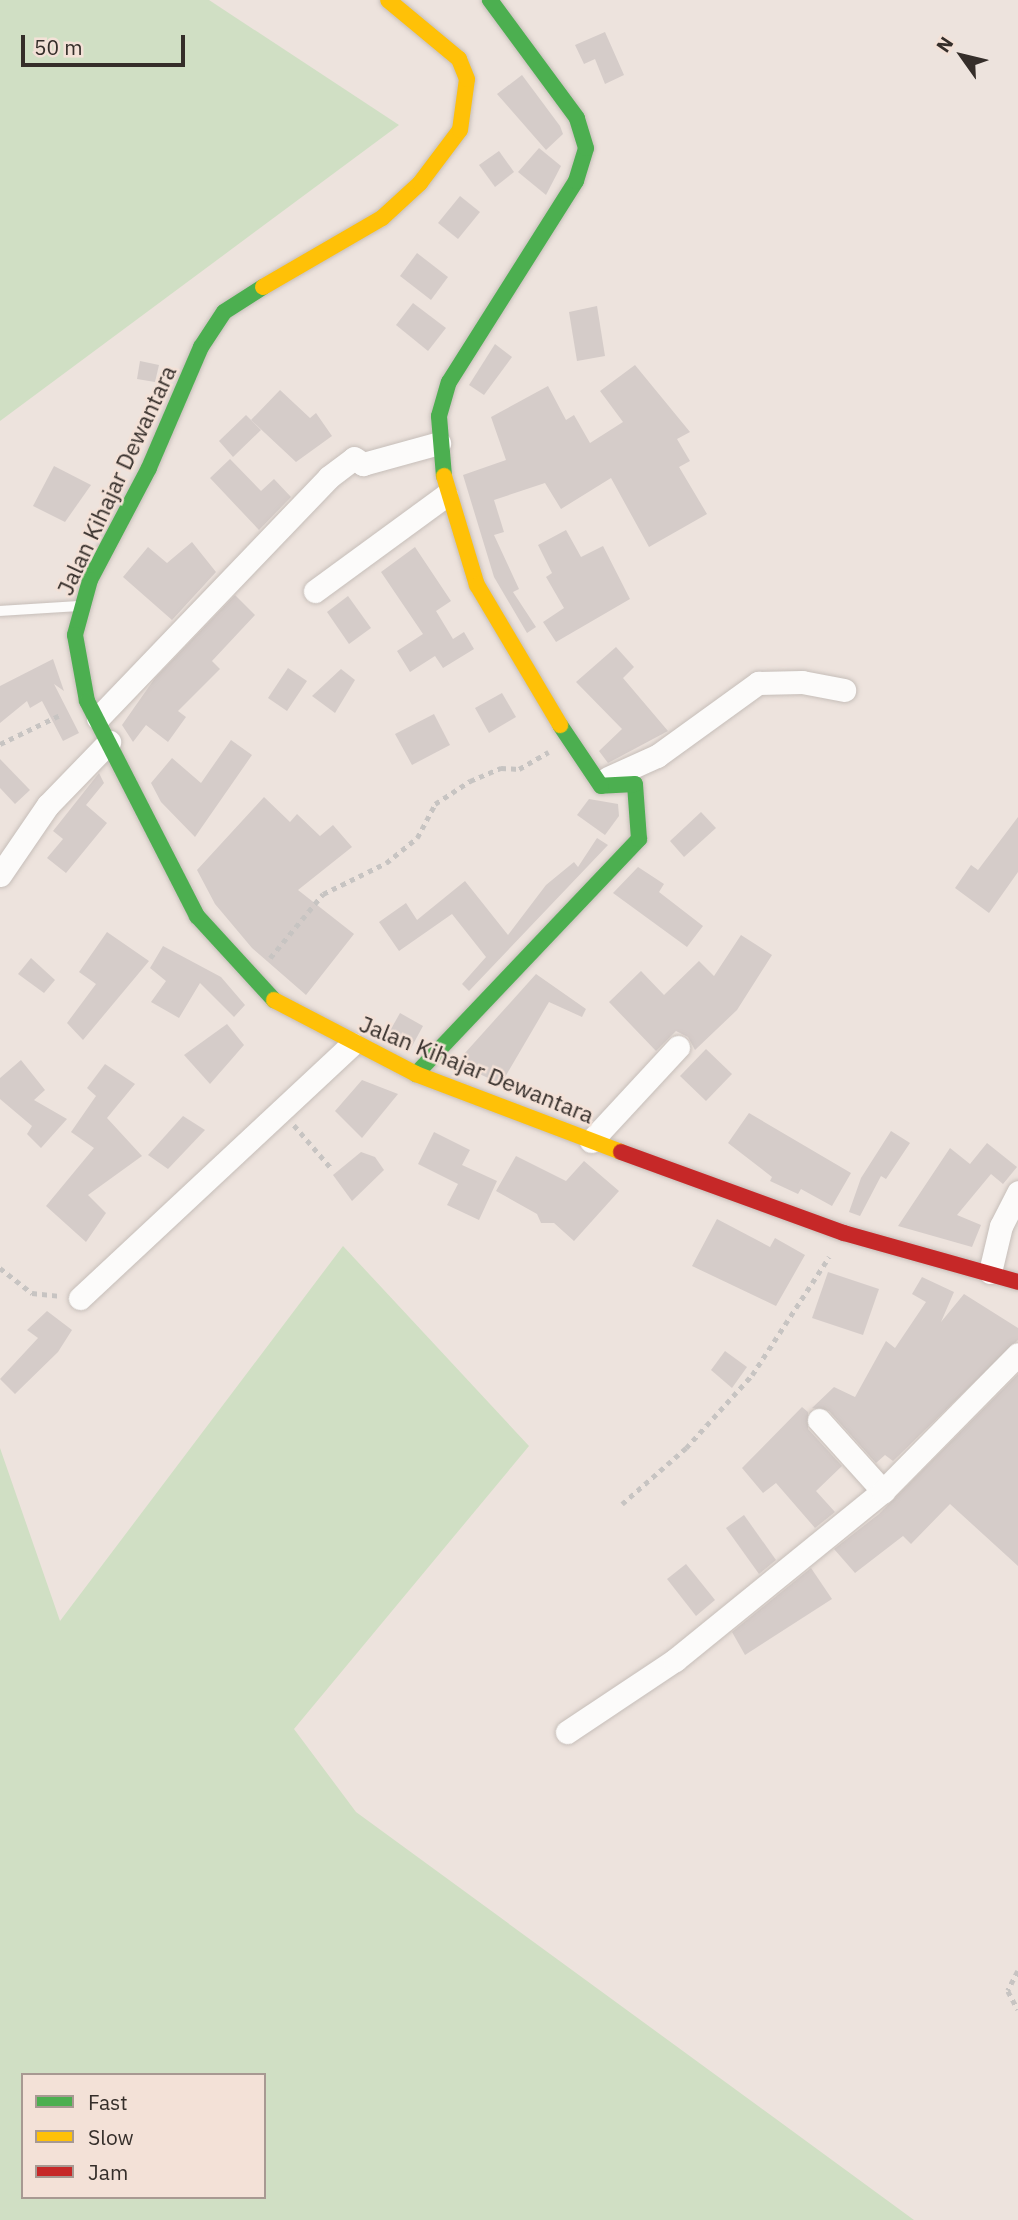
<!DOCTYPE html>
<style>
body{margin:0}
#map{position:relative;width:1018px;height:2220px;overflow:hidden;background:#ede3dd;font-family:"IBM Plex Sans",sans-serif}
div>[style]{position:absolute}
[style*='--x']{left:calc(var(--x)*1px);top:calc(var(--y)*1px);width:calc(var(--w)*1px);rotate:calc(var(--a)*1deg)}
.green>*{inset:0;background:#d0dfc4}
.building>*{inset:0;background:#d5ccc9}
.path>*{height:4.5px;margin-top:-2.25px;transform-origin:0;background:repeating-linear-gradient(90deg,#c7c4c2 0 5px,transparent 0 10px)}
.roads{filter:drop-shadow(0 0 2px #c6beb9) drop-shadow(0 0 2px #c6beb9)}
.lane>*{height:10px;margin:-5px;padding:0 5px;transform-origin:5px;border-radius:5px;background:#fcfbfa}
.street>*{height:23px;margin:-11.5px;padding:0 11.5px;transform-origin:11.5px;border-radius:11.5px;background:#fcfbfa}
.fast>*{height:16px;margin:-8px;padding:0 8px;transform-origin:8px;border-radius:8px;background:#4caf50}
.slow>*{height:16px;margin:-8px;padding:0 8px;transform-origin:8px;border-radius:8px;background:#ffc107}
.jam>*{height:16px;margin:-8px;padding:0 8px;transform-origin:8px;border-radius:8px;background:#c62828}
span{translate:-50% -50%;white-space:nowrap;text-align:center;line-height:1.15;-webkit-text-stroke:5px #f3e1d7;paint-order:stroke}
.street-label{font-size:23px;color:#352e2a}
.legend{position:absolute;left:21px;top:2073px;width:245px;height:126px;box-sizing:border-box;background:#f3e1d7;border:2px solid #a79992;margin:0;padding:9px 12px;list-style:none;font-size:21px;color:#352e2a}
.legend li{display:flex;align-items:center;gap:14px;height:35px}
.legend b{width:35px;border:2px solid #a79992}
.north{position:absolute;left:927px;top:21px;width:70px;height:70px;-webkit-text-stroke:5px #f3e1d7;paint-order:stroke;rotate:304deg;font-size:19px;font-weight:700;line-height:28px;text-align:center;color:#352e2a}
.north::after{content:'';display:block;margin:auto;width:24px;height:32px;background:#352e2a;clip-path:polygon(50% 0,100% 100%,50% 72%,0 100%)}
.scale{position:absolute;left:21px;top:35px;width:164px;height:32px;box-sizing:border-box;border:4px solid #352e2a;border-top:0;padding-left:9px;font-size:21px;line-height:24px;white-space:nowrap;color:#352e2a;-webkit-text-stroke:5px #f3e1d7;paint-order:stroke}
</style>
<div id="map">
<div class="green">
<div style="clip-path:polygon(0 0,209px 0,399px 125px,0 421px)"></div>
<div style="clip-path:polygon(evenodd,343px 1246px,529px 1446px,294px 1729px,356px 1812px,914px 2220px,0 2220px,0 1448px,60px 1621px,343px 1246px,23px 2075px,264px 2075px,264px 2197px,23px 2197px,23px 2075px)"></div>
</div>
<div class="building">
<div style="clip-path:polygon(605px 32px,624px 75px,605px 84px,595px 59px,584px 64px,575px 45px)"></div>
<div style="clip-path:polygon(522px 75px,560px 126px,563px 134px,546px 150px,497px 94px)"></div>
<div style="clip-path:polygon(539px 148px,561px 166px,546px 195px,518px 172px)"></div>
<div style="clip-path:polygon(499px 151px,514px 172px,495px 187px,479px 165px)"></div>
<div style="clip-path:polygon(460px 196px,480px 212px,458px 239px,438px 223px)"></div>
<div style="clip-path:polygon(417px 253px,448px 277px,431px 300px,400px 276px)"></div>
<div style="clip-path:polygon(413px 303px,446px 328px,428px 351px,396px 325px)"></div>
<div style="clip-path:polygon(597px 306px,605px 356px,577px 361px,569px 312px)"></div>
<div style="clip-path:polygon(495px 344px,512px 357px,484px 395px,469px 385px)"></div>
<div style="clip-path:polygon(140px 361px,159px 365px,155px 382px,137px 379px)"></div>
<div style="clip-path:polygon(635px 365px,690px 432px,677px 439px,690px 461px,679px 467px,707px 514px,649px 547px,611px 478px,561px 509px,545px 483px,494px 500px,504px 532px,494px 535px,519px 589px,513px 592px,536px 627px,527px 633px,494px 577px,463px 475px,506px 460px,491px 417px,548px 386px,566px 420px,574px 415px,590px 443px,623px 422px,600px 391px)"></div>
<div style="clip-path:polygon(280px 390px,310px 418px,316px 413px,332px 436px,296px 462px,251px 420px)"></div>
<div style="clip-path:polygon(246px 415px,261px 430px,233px 457px,219px 441px)"></div>
<div style="clip-path:polygon(230px 459px,261px 491px,274px 479px,291px 497px,259px 530px,210px 478px)"></div>
<div style="clip-path:polygon(54px 466px,91px 485px,65px 522px,33px 506px)"></div>
<div style="clip-path:polygon(566px 530px,581px 557px,603px 546px,630px 599px,556px 642px,543px 622px,564px 608px,546px 577px,552px 573px,538px 545px)"></div>
<div style="clip-path:polygon(192px 542px,216px 572px,172px 620px,123px 577px,148px 547px,167px 563px)"></div>
<div style="clip-path:polygon(415px 547px,451px 601px,436px 611px,453px 639px,464px 632px,474px 649px,443px 668px,435px 656px,410px 672px,397px 651px,423px 634px,381px 572px)"></div>
<div style="clip-path:polygon(235px 595px,255px 615px,212px 661px,220px 669px,178px 711px,186px 717px,168px 742px,146px 725px,133px 742px,122px 725px,155px 678px)"></div>
<div style="clip-path:polygon(348px 596px,371px 628px,349px 644px,327px 612px)"></div>
<div style="clip-path:polygon(616px 647px,634px 667px,623px 678px,668px 731px,608px 763px,599px 751px,622px 729px,576px 682px)"></div>
<div style="clip-path:polygon(53px 659px,64px 691px,54px 684px,79px 733px,63px 741px,42px 701px,30px 708px,27px 701px,0 723px,0 686px)"></div>
<div style="clip-path:polygon(288px 668px,307px 681px,287px 711px,268px 698px)"></div>
<div style="clip-path:polygon(341px 669px,355px 680px,335px 713px,312px 696px)"></div>
<div style="clip-path:polygon(502px 693px,516px 717px,489px 733px,475px 708px)"></div>
<div style="clip-path:polygon(434px 714px,450px 745px,412px 765px,395px 734px)"></div>
<div style="clip-path:polygon(231px 740px,252px 755px,195px 837px,161px 802px,151px 783px,172px 758px,201px 783px)"></div>
<div style="clip-path:polygon(0 759px,30px 790px,15px 804px,0 788px)"></div>
<div style="clip-path:polygon(99px 773px,104px 783px,86px 805px,107px 823px,66px 873px,47px 858px,63px 839px,53px 831px)"></div>
<div style="clip-path:polygon(264px 797px,290px 822px,297px 814px,320px 836px,333px 825px,352px 847px,298px 890px,354px 934px,306px 995px,252px 948px,215px 904px,197px 870px)"></div>
<div style="clip-path:polygon(589px 799px,618px 804px,619px 816px,605px 835px,577px 815px)"></div>
<div style="clip-path:polygon(701px 812px,716px 828px,684px 857px,670px 841px)"></div>
<div style="clip-path:polygon(1018px 817px,1018px 872px,989px 913px,955px 888px,971px 865px,978px 870px)"></div>
<div style="clip-path:polygon(597px 838px,608px 845px,469px 991px,462px 984px,486px 957px,452px 914px,399px 951px,379px 922px,406px 903px,417px 920px,465px 881px,508px 935px,546px 885px,574px 862px,578px 867px)"></div>
<div style="clip-path:polygon(638px 867px,664px 884px,659px 892px,703px 926px,687px 947px,613px 893px)"></div>
<div style="clip-path:polygon(107px 932px,149px 961px,83px 1040px,67px 1023px,96px 984px,79px 972px)"></div>
<div style="clip-path:polygon(741px 935px,772px 955px,737px 1010px,695px 1050px,688px 1037px,676px 1031px,656px 1051px,609px 1002px,641px 971px,664px 995px,699px 961px,714px 976px)"></div>
<div style="clip-path:polygon(163px 946px,221px 977px,245px 1005px,234px 1017px,200px 983px,179px 1018px,151px 1002px,166px 981px,150px 968px)"></div>
<div style="clip-path:polygon(31px 958px,55px 980px,44px 993px,18px 974px)"></div>
<div style="clip-path:polygon(536px 974px,586px 1009px,582px 1017px,549px 1002px,501px 1084px,456px 1063px)"></div>
<div style="clip-path:polygon(400px 1013px,423px 1026px,411px 1048px,387px 1036px)"></div>
<div style="clip-path:polygon(227px 1024px,244px 1045px,210px 1084px,184px 1055px)"></div>
<div style="clip-path:polygon(706px 1049px,732px 1074px,706px 1101px,680px 1076px)"></div>
<div style="clip-path:polygon(21px 1060px,45px 1090px,34px 1100px,67px 1119px,41px 1148px,27px 1134px,32px 1126px,0 1099px,0 1078px)"></div>
<div style="clip-path:polygon(105px 1064px,135px 1084px,107px 1118px,142px 1156px,88px 1195px,106px 1213px,86px 1242px,46px 1206px,94px 1148px,71px 1132px,96px 1096px,87px 1088px)"></div>
<div style="clip-path:polygon(362px 1080px,398px 1094px,362px 1138px,335px 1111px)"></div>
<div style="clip-path:polygon(749px 1113px,851px 1173px,832px 1206px,801px 1189px,798px 1194px,770px 1181px,772px 1177px,728px 1143px)"></div>
<div style="clip-path:polygon(183px 1116px,205px 1130px,168px 1169px,148px 1155px)"></div>
<div style="clip-path:polygon(891px 1131px,910px 1143px,886px 1179px,881px 1176px,860px 1216px,849px 1212px,861px 1178px)"></div>
<div style="clip-path:polygon(434px 1132px,470px 1150px,462px 1165px,497px 1181px,479px 1220px,447px 1205px,458px 1184px,418px 1164px)"></div>
<div style="clip-path:polygon(987px 1143px,1017px 1167px,1003px 1184px,991px 1174px,957px 1215px,981px 1225px,972px 1247px,898px 1226px,950px 1148px,970px 1164px)"></div>
<div style="clip-path:polygon(361px 1152px,375px 1157px,384px 1170px,352px 1201px,333px 1175px)"></div>
<div style="clip-path:polygon(516px 1156px,566px 1181px,584px 1161px,619px 1191px,574px 1241px,554px 1223px,541px 1223px,537px 1214px,496px 1191px)"></div>
<div style="clip-path:polygon(717px 1219px,770px 1247px,775px 1238px,805px 1255px,776px 1306px,692px 1266px)"></div>
<div style="clip-path:polygon(828px 1272px,879px 1289px,863px 1335px,812px 1318px)"></div>
<div style="clip-path:polygon(922px 1277px,954px 1292px,941px 1322px,964px 1294px,1018px 1328px,1018px 1340px,893px 1461px,885px 1455px,876px 1463px,829px 1411px,812px 1408px,834px 1387px,855px 1397px,886px 1341px,895px 1348px,926px 1302px,912px 1294px)"></div>
<div style="clip-path:polygon(47px 1311px,72px 1330px,58px 1352px,15px 1394px,0 1379px,38px 1338px,27px 1330px)"></div>
<div style="clip-path:polygon(725px 1351px,747px 1367px,732px 1388px,711px 1370px)"></div>
<div style="clip-path:polygon(1018px 1374px,1018px 1566px,950px 1504px,911px 1544px,903px 1536px,855px 1573px,834px 1549px,879px 1514px)"></div>
<div style="clip-path:polygon(802px 1407px,808px 1412px,808px 1429px,842px 1466px,816px 1491px,835px 1512px,815px 1528px,776px 1483px,763px 1493px,742px 1468px)"></div>
<div style="clip-path:polygon(744px 1515px,776px 1560px,759px 1574px,726px 1528px)"></div>
<div style="clip-path:polygon(686px 1564px,715px 1600px,696px 1616px,667px 1579px)"></div>
<div style="clip-path:polygon(811px 1568px,832px 1599px,745px 1655px,732px 1632px)"></div>
</div>
<div class="path">
<div style="--x:0;--y:744;--w:69;--a:-25.8"></div>
<div style="--x:270;--y:958;--w:83;--a:-50.4"></div>
<div style="--x:323;--y:894;--w:70;--a:-26.2"></div>
<div style="--x:386;--y:863;--w:40;--a:-39"></div>
<div style="--x:417;--y:838;--w:38;--a:-62"></div>
<div style="--x:435;--y:804;--w:42;--a:-33.3"></div>
<div style="--x:470;--y:781;--w:34;--a:-23"></div>
<div style="--x:501;--y:768;--w:18;--a:3"></div>
<div style="--x:519;--y:769;--w:34;--a:-30"></div>
<div style="--x:294;--y:1125;--w:58;--a:49.2"></div>
<div style="--x:0;--y:1268;--w:41;--a:38"></div>
<div style="--x:32;--y:1293;--w:30;--a:6"></div>
<div style="--x:622;--y:1504;--w:85;--a:-41.2"></div>
<div style="--x:686;--y:1448;--w:98;--a:-47.9"></div>
<div style="--x:752;--y:1375;--w:141;--a:-56.9"></div>
<div style="--x:1018;--y:1971;--w:22;--a:117"></div>
<div style="--x:1008;--y:1991;--w:21;--a:62"></div>
</div>
<div class="roads">
<div class="lane">
<div style="--x:0;--y:611;--w:78;--a:-3.7"></div>
</div>
<div class="street">
<div style="--x:315;--y:591;--w:162;--a:-36.2"></div>
<div style="--x:98;--y:718;--w:334;--a:-46.2"></div>
<div style="--x:329;--y:477;--w:31;--a:-37"></div>
<div style="--x:354;--y:458;--w:11;--a:34"></div>
<div style="--x:363;--y:464;--w:79;--a:-15.4"></div>
<div style="--x:608;--y:778;--w:54;--a:-24.2"></div>
<div style="--x:657;--y:756;--w:125;--a:-35.9"></div>
<div style="--x:758;--y:683;--w:44;--a:-1.3"></div>
<div style="--x:802;--y:682;--w:43;--a:10.8"></div>
<div style="--x:0;--y:875;--w:85;--a:-55.6"></div>
<div style="--x:48;--y:805;--w:88;--a:-45.9"></div>
<div style="--x:591;--y:1141;--w:128;--a:-47.2"></div>
<div style="--x:990;--y:1272;--w:47;--a:-76.6"></div>
<div style="--x:1001;--y:1226;--w:38;--a:-63"></div>
<div style="--x:80;--y:1298;--w:372;--a:-43"></div>
<div style="--x:819;--y:1420;--w:96;--a:48"></div>
<div style="--x:567;--y:1732;--w:130;--a:-33.7"></div>
<div style="--x:675;--y:1660;--w:268;--a:-39.1"></div>
<div style="--x:883;--y:1491;--w:192;--a:-45.4"></div>
</div>
<div class="fast">
<div style="--x:263;--y:287;--w:46;--a:147.3"></div>
<div style="--x:224;--y:312;--w:42;--a:123.3"></div>
<div style="--x:201;--y:347;--w:132;--a:113.3"></div>
<div style="--x:149;--y:468;--w:127;--a:117.8"></div>
<div style="--x:90;--y:580;--w:57;--a:105.3"></div>
<div style="--x:75;--y:635;--w:67;--a:79.7"></div>
<div style="--x:87;--y:701;--w:242;--a:62.9"></div>
<div style="--x:197;--y:916;--w:114;--a:47.5"></div>
<div style="--x:444;--y:476;--w:60;--a:-94.8"></div>
<div style="--x:439;--y:416;--w:35;--a:-74"></div>
<div style="--x:449;--y:382;--w:238;--a:-57.7"></div>
<div style="--x:576;--y:181;--w:34;--a:-73"></div>
<div style="--x:586;--y:148;--w:31;--a:-107"></div>
<div style="--x:577;--y:118;--w:147;--a:-126.4"></div>
<div style="--x:416;--y:1074;--w:324;--a:-46.5"></div>
<div style="--x:639;--y:839;--w:55;--a:-94.2"></div>
<div style="--x:635;--y:784;--w:34;--a:177"></div>
<div style="--x:601;--y:786;--w:73;--a:-123.9"></div>
</div>
<div class="slow">
<div style="--x:263;--y:287;--w:138;--a:-30.1"></div>
<div style="--x:382;--y:218;--w:52;--a:-42.6"></div>
<div style="--x:420;--y:183;--w:66;--a:-53"></div>
<div style="--x:460;--y:130;--w:51;--a:-82.2"></div>
<div style="--x:467;--y:79;--w:22;--a:-112"></div>
<div style="--x:459;--y:59;--w:92;--a:-140.3"></div>
<div style="--x:444;--y:476;--w:114;--a:73.2"></div>
<div style="--x:477;--y:585;--w:163;--a:59.3"></div>
<div style="--x:274;--y:1000;--w:160;--a:27.5"></div>
<div style="--x:416;--y:1074;--w:219;--a:20.8"></div>
</div>
<div class="jam">
<div style="--x:621;--y:1152;--w:237;--a:20"></div>
<div style="--x:844;--y:1233;--w:181;--a:15.7"></div>
</div>
</div>
<div class="street-label">
<span style="left:116px;top:480px;rotate:-65deg">Jalan Kihajar Dewantara</span>
<span style="left:477px;top:1069px;rotate:22deg">Jalan Kihajar Dewantara</span>
</div>
<ul class="legend">
<li><b style="height:9px;background:#4caf50"></b>Fast</li>
<li><b style="height:9px;background:#ffc107"></b>Slow</li>
<li><b style="height:9px;background:#c62828"></b>Jam</li>
</ul>
<div class="north">N</div>
<div class="scale">50 m</div>
</div>
